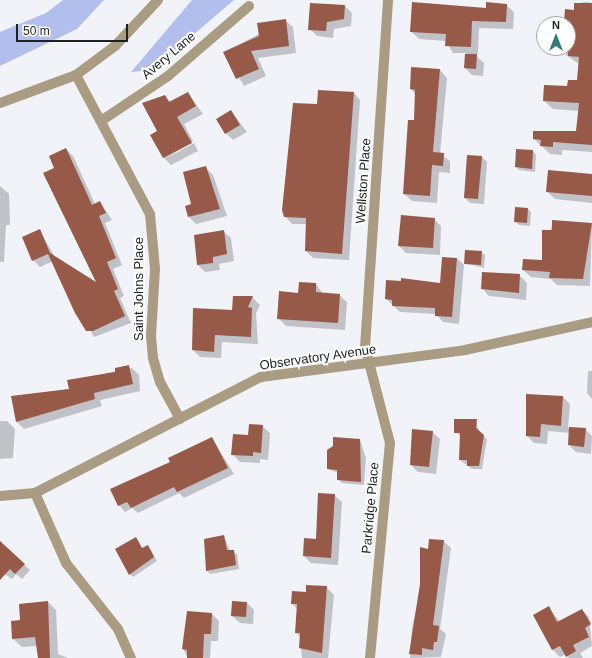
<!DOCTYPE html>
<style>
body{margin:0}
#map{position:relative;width:592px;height:658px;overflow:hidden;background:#f1f3f9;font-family:Helvetica,sans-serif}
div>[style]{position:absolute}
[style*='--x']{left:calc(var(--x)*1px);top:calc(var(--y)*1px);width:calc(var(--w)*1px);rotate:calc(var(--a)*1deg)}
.green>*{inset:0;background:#b2beeb}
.shadow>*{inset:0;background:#0003}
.building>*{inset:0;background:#975a48}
.minor>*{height:10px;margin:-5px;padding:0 5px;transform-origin:5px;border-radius:5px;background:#aa9c83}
span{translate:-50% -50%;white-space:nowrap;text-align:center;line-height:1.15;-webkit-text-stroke:4px #fff;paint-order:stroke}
.street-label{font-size:13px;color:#1f2022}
.north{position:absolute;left:536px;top:16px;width:40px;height:40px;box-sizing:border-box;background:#fff;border:1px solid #a5a6a7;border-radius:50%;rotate:0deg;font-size:11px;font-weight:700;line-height:16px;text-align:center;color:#1f2022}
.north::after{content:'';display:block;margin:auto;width:14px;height:18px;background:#317975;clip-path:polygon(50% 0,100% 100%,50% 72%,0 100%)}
.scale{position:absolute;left:16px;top:24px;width:112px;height:18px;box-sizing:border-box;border:2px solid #1f2022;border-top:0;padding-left:5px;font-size:12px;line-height:14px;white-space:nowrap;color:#1f2022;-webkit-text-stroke:3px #fff;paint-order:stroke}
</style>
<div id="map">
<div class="green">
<div style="clip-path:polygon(63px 0,104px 0,77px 29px,0 66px,0 32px,46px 13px)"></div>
<div style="clip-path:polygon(192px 0,234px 0,152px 70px,131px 72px)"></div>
</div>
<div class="shadow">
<div style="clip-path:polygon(586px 2px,592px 3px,592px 152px,562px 150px,562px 155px,550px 154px,534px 139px,577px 132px,579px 111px,553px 109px,544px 101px,578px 81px,579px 64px,566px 55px,566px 10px,575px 11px,575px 4px)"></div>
<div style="clip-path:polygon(506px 5px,514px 12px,513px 29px,479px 28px,478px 54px,474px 54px,484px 63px,483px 76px,472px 75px,465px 68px,466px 53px,453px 53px,446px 41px,419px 39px,411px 31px)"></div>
<div style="clip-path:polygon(345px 6px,352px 13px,351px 26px,334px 29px,333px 38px,317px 36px,310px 29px)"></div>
<div style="clip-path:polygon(285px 20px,293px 27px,296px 53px,258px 58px,266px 76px,244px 86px,225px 52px)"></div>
<div style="clip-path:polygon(440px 70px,447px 78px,440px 154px,450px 161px,450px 173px,439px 172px,437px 203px,412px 201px,404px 194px,414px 121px,416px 95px,411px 89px)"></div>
<div style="clip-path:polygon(188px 93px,203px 114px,184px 124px,193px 141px,165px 159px,194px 143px,198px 151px,171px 165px,164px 158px,152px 135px,158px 131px,165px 97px,171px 102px)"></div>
<div style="clip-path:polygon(354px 93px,360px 100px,349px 260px,313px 258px,306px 251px,306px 224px,292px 224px,285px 216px,318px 105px)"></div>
<div style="clip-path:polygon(231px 111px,247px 132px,233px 140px,226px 133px)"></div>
<div style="clip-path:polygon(66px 149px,73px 156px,95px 204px,100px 202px,112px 220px,105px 223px,122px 265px,113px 269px,124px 296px,120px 298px,131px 323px,94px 337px,53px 261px,40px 267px,33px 260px,40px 231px,55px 257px,99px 285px,55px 169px)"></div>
<div style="clip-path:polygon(533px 151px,536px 155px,535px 172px,519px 170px,516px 167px)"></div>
<div style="clip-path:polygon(482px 157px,487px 162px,484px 204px,470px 203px,465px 198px)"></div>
<div style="clip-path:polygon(206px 168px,213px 175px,227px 216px,196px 224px,189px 217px)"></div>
<div style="clip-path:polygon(592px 175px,592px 203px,555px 199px,548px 192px)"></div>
<div style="clip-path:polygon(0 186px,9px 194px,10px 225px,6px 225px,4px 262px,0 262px)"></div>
<div style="clip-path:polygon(528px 209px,531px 212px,530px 226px,519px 225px,515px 221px)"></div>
<div style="clip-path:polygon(434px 219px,441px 226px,440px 255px,406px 253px,399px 246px)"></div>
<div style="clip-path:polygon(553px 221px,592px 224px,590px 286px,557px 285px,551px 279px,531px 277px,523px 270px,543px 261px)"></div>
<div style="clip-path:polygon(223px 231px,231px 238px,234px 261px,219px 264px,220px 270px,205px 272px,198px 265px)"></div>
<div style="clip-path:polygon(481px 252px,485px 255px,484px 268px,465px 263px)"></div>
<div style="clip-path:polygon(457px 258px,464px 265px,459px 324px,443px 322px,436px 314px,400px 312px,386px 299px,441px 284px)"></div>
<div style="clip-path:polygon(519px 275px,527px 283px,526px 300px,489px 296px,482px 288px)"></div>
<div style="clip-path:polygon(316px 284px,323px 294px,339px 295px,347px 302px,345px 330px,286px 326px,278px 318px,299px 294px)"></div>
<div style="clip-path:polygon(252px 297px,260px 305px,256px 313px,258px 344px,222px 342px,221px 358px,200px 357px,193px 350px)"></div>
<div style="clip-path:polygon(132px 368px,139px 375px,140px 391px,100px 400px,102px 406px,24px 429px,17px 422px,12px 397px,70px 389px,68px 381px)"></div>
<div style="clip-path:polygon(588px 371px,592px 371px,592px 399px,587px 393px)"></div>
<div style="clip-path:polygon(563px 397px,570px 404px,568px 428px,585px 429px,592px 436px,591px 454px,576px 452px,569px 445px,570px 433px,548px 431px,547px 444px,534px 443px,527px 436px)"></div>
<div style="clip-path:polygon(476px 420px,479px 432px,487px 439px,482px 469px,472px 469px,460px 460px,461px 436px,455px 432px)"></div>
<div style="clip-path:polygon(0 421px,7px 421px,15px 429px,13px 458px,0 459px)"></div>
<div style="clip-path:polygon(262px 426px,270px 433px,268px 460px,260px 459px,260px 463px,240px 462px,232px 454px)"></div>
<div style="clip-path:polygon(432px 432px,440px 439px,436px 474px,418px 472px,411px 465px)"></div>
<div style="clip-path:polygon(212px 438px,234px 474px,184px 498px,179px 493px,138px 513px,132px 508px,125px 512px,119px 505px,171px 462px)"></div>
<div style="clip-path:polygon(360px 440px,366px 458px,364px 485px,341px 483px,338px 473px,328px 469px)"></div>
<div style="clip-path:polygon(334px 495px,342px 502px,338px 565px,311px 563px,304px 556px,317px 540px)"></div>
<div style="clip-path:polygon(224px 536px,230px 551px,237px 554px,239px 569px,210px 574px,207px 570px)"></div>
<div style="clip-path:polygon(136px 539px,143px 549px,147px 546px,151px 550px,157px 561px,133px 577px,130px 574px)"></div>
<div style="clip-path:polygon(443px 541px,451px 548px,440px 629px,446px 634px,441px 657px,410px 658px,412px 628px,429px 550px)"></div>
<div style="clip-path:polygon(0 542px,30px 570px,22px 579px,16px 574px,12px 579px,0 571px)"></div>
<div style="clip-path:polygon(326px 587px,334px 595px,328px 658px,302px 658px,300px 637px,296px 633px,297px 609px,292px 603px)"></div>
<div style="clip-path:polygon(48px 602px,56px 610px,58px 654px,68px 658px,39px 658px,37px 646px,22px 647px,13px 639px,21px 621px)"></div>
<div style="clip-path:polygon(247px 603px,254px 610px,253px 624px,240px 623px,232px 616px)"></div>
<div style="clip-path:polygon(549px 608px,560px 622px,582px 610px,589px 617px,592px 646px,580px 653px,583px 658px,569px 658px,566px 654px,560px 657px,553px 650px,534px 615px)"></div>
<div style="clip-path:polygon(188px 612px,212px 614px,219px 621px,218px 641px,211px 641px,210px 658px,188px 658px,183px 649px)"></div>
</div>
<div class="building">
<div style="clip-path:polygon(412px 2px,486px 8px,486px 2px,507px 4px,506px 22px,472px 21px,471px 47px,445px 46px,446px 34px,410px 32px)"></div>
<div style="clip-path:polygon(310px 3px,345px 5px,344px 19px,327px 22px,326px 31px,308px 30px)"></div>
<div style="clip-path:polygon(574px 3px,592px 3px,592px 145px,553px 142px,553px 147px,540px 146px,541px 140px,533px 139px,533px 131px,576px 131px,579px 103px,543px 101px,544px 85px,567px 86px,568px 80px,577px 80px,579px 57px,568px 56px,568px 22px,564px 22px,565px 9px,574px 10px)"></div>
<div style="clip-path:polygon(286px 19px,289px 46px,251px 51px,259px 69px,236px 79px,223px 52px,259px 36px,257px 23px)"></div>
<div style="clip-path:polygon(465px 54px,477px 54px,476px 69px,464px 68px)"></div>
<div style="clip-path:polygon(411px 67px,440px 69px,433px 152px,444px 153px,443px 166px,432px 165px,430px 196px,403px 194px,408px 120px,414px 120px,415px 90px,410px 89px)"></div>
<div style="clip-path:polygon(318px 90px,354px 92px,342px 254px,305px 251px,306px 218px,284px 217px,282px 210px,293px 103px,317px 104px)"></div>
<div style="clip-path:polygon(188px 92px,196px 106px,177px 117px,192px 143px,163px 158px,150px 135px,157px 131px,142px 103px,165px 95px,169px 102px)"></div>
<div style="clip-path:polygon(231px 110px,240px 125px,225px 134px,216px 119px)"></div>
<div style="clip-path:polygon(66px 148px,92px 205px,100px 201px,106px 213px,99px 216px,116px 258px,107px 262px,118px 289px,114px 291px,125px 316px,93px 331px,86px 331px,75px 313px,48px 254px,32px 261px,22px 237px,40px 229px,50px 253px,96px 282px,43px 173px,54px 168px,49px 156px)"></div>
<div style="clip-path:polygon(516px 149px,533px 150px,532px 169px,515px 167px)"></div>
<div style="clip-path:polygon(467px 155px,482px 156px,478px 199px,464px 198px)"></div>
<div style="clip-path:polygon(206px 166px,220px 209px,188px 217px,185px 206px,191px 204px,183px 172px)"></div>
<div style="clip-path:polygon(548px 170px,592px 174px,592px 196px,546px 192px)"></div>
<div style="clip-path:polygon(515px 207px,528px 208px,527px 223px,514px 222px)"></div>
<div style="clip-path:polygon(401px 215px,435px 218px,433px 248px,398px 246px)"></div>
<div style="clip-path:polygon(552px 220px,592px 223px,583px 279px,549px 278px,550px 272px,522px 270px,523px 259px,542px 260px,542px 230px,552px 230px)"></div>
<div style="clip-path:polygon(224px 230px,227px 254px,213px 257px,213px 263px,197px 265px,194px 235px)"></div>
<div style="clip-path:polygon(465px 250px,482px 251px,481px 265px,464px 264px)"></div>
<div style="clip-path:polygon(442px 257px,457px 258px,452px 317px,435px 316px,435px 308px,392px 306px,392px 300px,385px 299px,386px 280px,401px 281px,401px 278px,440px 283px)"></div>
<div style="clip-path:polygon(482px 272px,520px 274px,519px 293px,481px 289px)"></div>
<div style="clip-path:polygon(299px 282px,316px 283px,316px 292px,340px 294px,338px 323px,277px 319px,279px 291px,298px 293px)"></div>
<div style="clip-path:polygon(233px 296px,253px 296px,248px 307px,252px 308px,251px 337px,215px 335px,214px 352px,192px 350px,193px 308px,232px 310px)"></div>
<div style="clip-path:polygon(129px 365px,133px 384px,94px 393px,95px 399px,16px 422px,11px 396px,69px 389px,67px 380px,115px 372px,115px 368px)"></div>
<div style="clip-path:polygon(526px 394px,563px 396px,561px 426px,541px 424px,540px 437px,526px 436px)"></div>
<div style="clip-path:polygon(454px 419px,477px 419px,476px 428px,484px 435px,479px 466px,467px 466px,467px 460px,459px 460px,460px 433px,454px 433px)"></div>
<div style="clip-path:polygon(249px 424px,263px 425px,261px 453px,253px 452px,253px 456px,231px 455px,233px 434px,248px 435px)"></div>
<div style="clip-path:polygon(569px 427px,586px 428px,584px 447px,568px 445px)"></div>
<div style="clip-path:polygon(412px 429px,433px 431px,429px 467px,410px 465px)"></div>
<div style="clip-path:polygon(212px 437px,228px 468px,177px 492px,174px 487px,131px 508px,127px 502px,118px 506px,110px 489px,170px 462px,168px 458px)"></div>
<div style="clip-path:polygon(333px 437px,360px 439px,361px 482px,337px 480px,337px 470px,327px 469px,327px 450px,333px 446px)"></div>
<div style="clip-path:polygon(318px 493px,335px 494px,331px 558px,303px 556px,304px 538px,316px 539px)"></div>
<div style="clip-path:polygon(224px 535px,227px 550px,234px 550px,236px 565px,206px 571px,204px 539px)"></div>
<div style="clip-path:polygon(136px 537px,142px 548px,148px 545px,154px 557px,129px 575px,115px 549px)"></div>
<div style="clip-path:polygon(429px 539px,444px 540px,433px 625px,439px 626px,437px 642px,434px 642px,433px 650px,422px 648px,422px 655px,409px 654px,420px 584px,420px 547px,428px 549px)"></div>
<div style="clip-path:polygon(0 541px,25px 564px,15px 574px,10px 569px,0 580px)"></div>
<div style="clip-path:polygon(306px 585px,327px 586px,322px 653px,299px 648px,300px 633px,295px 633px,297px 604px,291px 604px,292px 591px,306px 592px)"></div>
<div style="clip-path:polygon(48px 601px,50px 658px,38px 658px,35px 637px,12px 639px,11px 621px,20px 620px,19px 604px)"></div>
<div style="clip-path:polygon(232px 601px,247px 602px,246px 617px,231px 616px)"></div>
<div style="clip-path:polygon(549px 606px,557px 622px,582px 609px,591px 624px,585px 628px,589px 637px,573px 645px,576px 651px,566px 657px,560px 646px,552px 650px,533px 615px)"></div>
<div style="clip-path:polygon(187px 611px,212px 613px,211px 634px,204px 634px,203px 658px,187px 658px,187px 650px,182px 649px)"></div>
</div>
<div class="minor">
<div style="--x:76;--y:75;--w:157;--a:62"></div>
<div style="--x:150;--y:214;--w:55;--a:84.8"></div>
<div style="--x:155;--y:269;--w:67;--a:93.4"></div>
<div style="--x:151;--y:336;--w:22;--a:85"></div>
<div style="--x:153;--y:358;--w:25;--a:74"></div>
<div style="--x:160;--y:382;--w:42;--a:61.6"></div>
<div style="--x:0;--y:103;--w:81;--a:-20.2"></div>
<div style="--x:76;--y:75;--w:49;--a:-36.6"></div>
<div style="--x:115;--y:46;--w:63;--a:-46.9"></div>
<div style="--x:101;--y:121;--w:81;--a:-33.9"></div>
<div style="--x:168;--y:76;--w:107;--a:-40.8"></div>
<div style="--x:35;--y:493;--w:77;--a:66.1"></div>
<div style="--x:66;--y:563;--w:84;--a:51.8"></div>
<div style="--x:118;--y:629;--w:32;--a:66"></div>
<div style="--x:0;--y:496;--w:35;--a:-5"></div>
<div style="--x:35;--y:493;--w:254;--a:-27.2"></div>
<div style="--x:261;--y:377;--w:206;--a:-7.5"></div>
<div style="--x:465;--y:350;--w:130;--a:-12.4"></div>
<div style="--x:370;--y:658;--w:216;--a:-84.7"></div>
<div style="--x:390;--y:443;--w:99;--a:-104.6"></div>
<div style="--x:365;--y:347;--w:348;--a:-86.2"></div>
</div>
<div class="street-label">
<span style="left:169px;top:56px;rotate:-40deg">Avery Lane</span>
<span style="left:364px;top:181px;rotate:-86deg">Wellston Place</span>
<span style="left:139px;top:289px;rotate:-90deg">Saint Johns Place</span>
<span style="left:318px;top:358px;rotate:-8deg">Observatory Avenue</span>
<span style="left:371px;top:508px;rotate:-85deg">Parkridge Place</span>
</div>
<div class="north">N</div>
<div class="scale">50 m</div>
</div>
